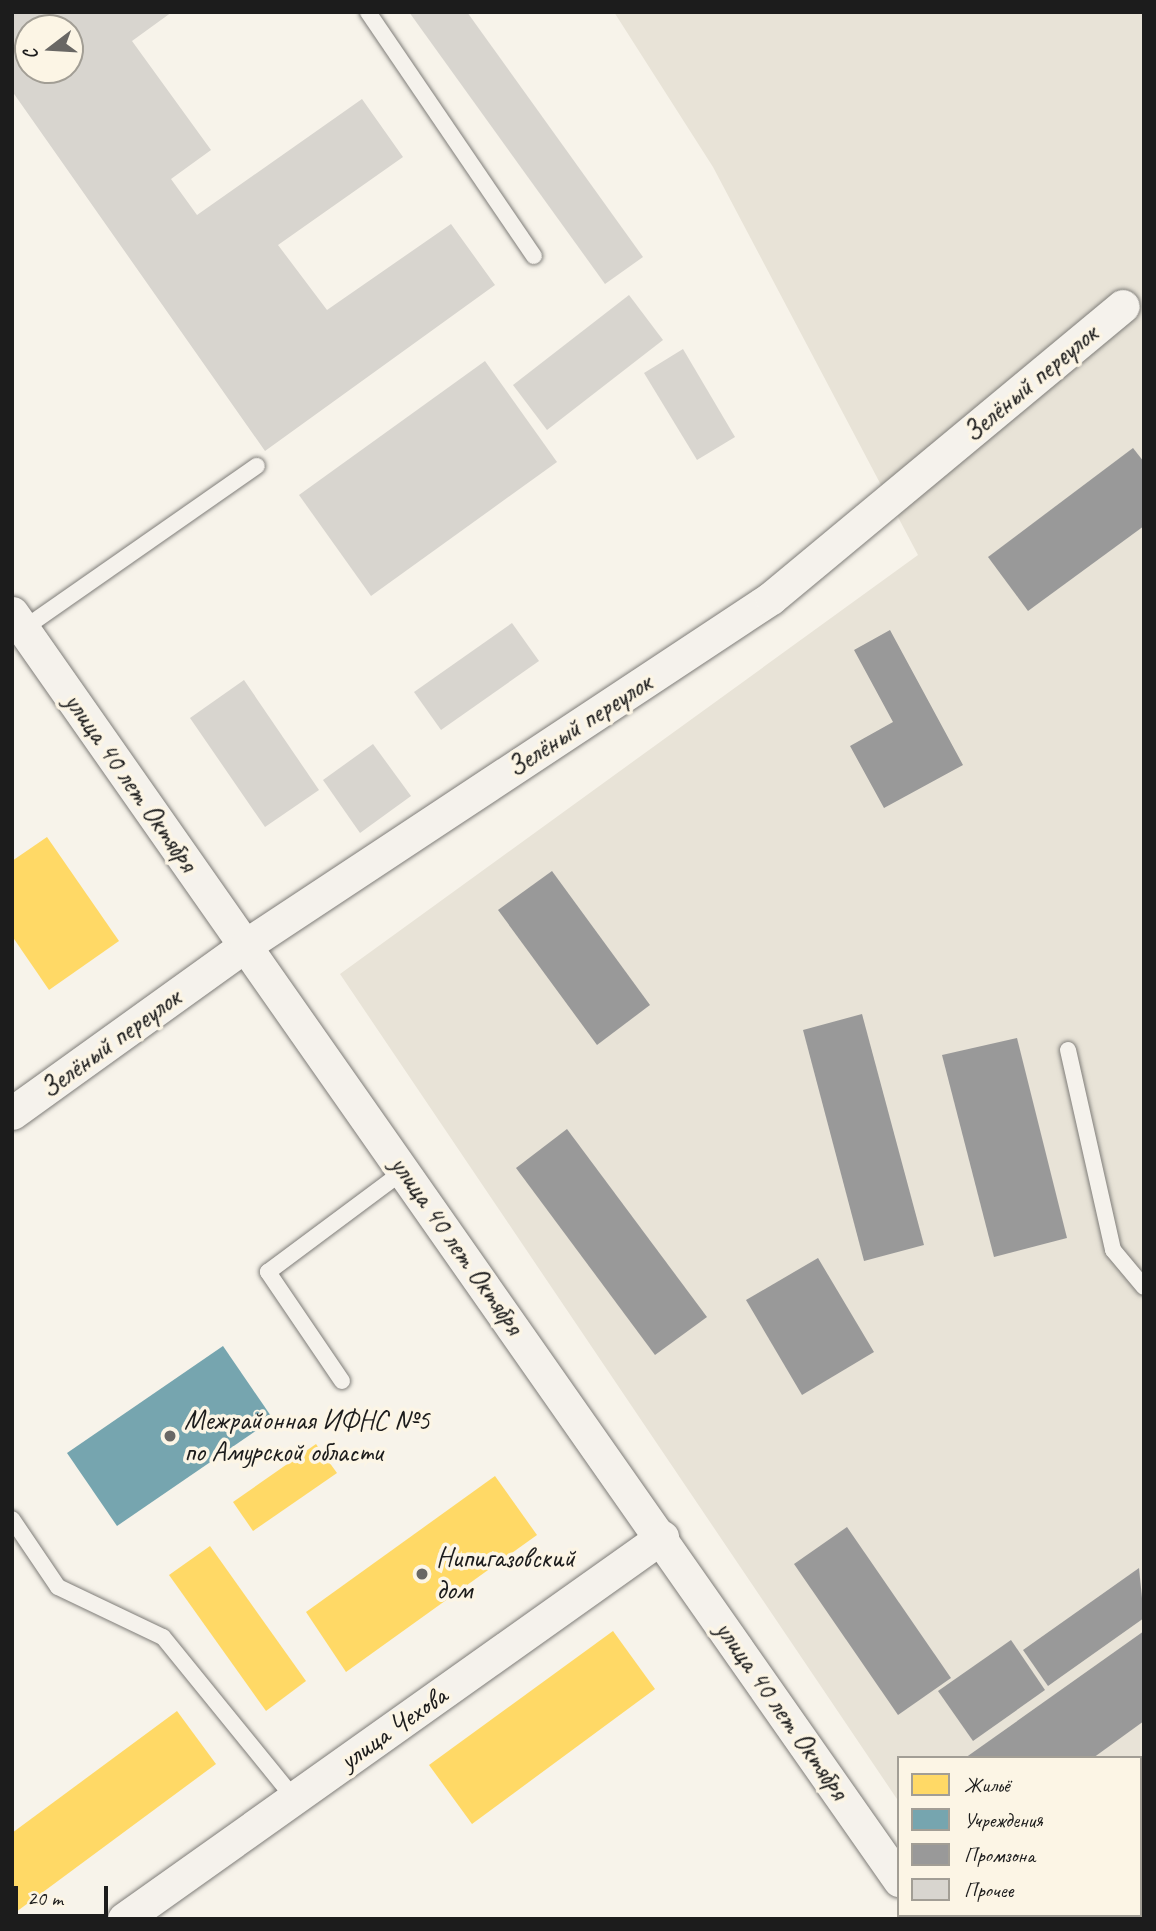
<!DOCTYPE html>
<meta charset="utf-8">
<style>
body{margin:0}
#map{position:relative;width:1156px;height:1931px;overflow:hidden;background:#f7f3ea;font-family:Caveat,sans-serif}
div>[style]{position:absolute}
[style*='--x']{left:calc(var(--x)*1px);top:calc(var(--y)*1px);width:calc(var(--w)*1px);rotate:calc(var(--a)*1deg)}
.built>*{inset:0;background:#e8e3d7}
.homes>*{inset:0;background:#ffd966}
.public>*{inset:0;background:#76a5af}
.industry>*{inset:0;background:#999}
.building>*{inset:0;background:#d8d5cf}
.roads{filter:drop-shadow(0 0 2px #7f7d79) drop-shadow(0 0 2px #7f7d79)}
.lane>*{height:16px;margin:-8px;padding:0 8px;transform-origin:8px;border-radius:8px;background:#f5f2ec}
.street>*{height:33px;margin:-16.5px;padding:0 16.5px;transform-origin:16.5px;border-radius:16.5px;background:#f5f2ec}
.dots>*{width:19px;height:19px;translate:-50% -50%;box-sizing:border-box;border:4px solid #fcf5e5;border-radius:50%}
span{translate:-50% -50%;white-space:nowrap;text-align:center;line-height:1.15;-webkit-text-stroke:7px #fcf5e5;paint-order:stroke}
.street-label{font-size:28px;color:#1c1c1c}
.poi-label{font-size:28px;color:#1c1c1c}
.left{translate:0 -50%;text-align:left}
.frame{position:absolute;inset:0;border:14px solid #1c1c1c;pointer-events:none}
.legend{position:absolute;left:897px;top:1756px;width:245px;height:161px;box-sizing:border-box;background:#fcf5e5;border:2px solid #a29e95;margin:0;padding:9px 12px;list-style:none;font-size:21px;color:#1c1c1c}
.legend li{display:flex;align-items:center;gap:14px;height:35px}
.legend b{width:35px;border:2px solid #a29e95}
.north{position:absolute;left:14px;top:14px;width:70px;height:70px;box-sizing:border-box;background:#fcf5e5;border:2px solid #a29e95;border-radius:50%;rotate:253deg;font-size:19px;font-weight:700;line-height:28px;text-align:center;color:#1c1c1c}
.north::after{content:'';display:block;margin:auto;width:24px;height:32px;background:#696764;clip-path:polygon(50% 0,100% 100%,50% 72%,0 100%)}
.scale{position:absolute;left:14px;top:1886px;width:94px;height:32px;box-sizing:border-box;border:4px solid #1c1c1c;border-top:0;padding-left:9px;font-size:21px;line-height:24px;white-space:nowrap;color:#1c1c1c;-webkit-text-stroke:5px #fcf5e5;paint-order:stroke}
</style>
<div id="map">
<div class="built">
<div style="clip-path:polygon(614px 12px,1144px 12px,1144px 1919px,977px 1919px,1140px 1915px,1140px 1758px,899px 1758px,899px 1802px,340px 974px,918px 555px,713px 167px)"></div>
</div>
<div class="homes">
<div style="clip-path:polygon(47px 837px,119px 941px,49px 990px,12px 936px,12px 861px)"></div>
<div style="clip-path:polygon(316px 1444px,337px 1473px,253px 1531px,233px 1502px)"></div>
<div style="clip-path:polygon(495px 1476px,537px 1535px,346px 1672px,306px 1612px)"></div>
<div style="clip-path:polygon(210px 1546px,306px 1681px,266px 1711px,169px 1575px)"></div>
<div style="clip-path:polygon(613px 1631px,655px 1689px,472px 1824px,429px 1765px)"></div>
<div style="clip-path:polygon(177px 1711px,216px 1764px,12px 1915px,12px 1833px)"></div>
</div>
<div class="public">
<div style="clip-path:polygon(223px 1346px,273px 1419px,117px 1526px,67px 1453px)"></div>
</div>
<div class="industry">
<div style="clip-path:polygon(1133px 448px,1144px 462px,1144px 526px,1028px 611px,988px 557px)"></div>
<div style="clip-path:polygon(890px 630px,963px 765px,884px 808px,850px 746px,893px 722px,854px 650px)"></div>
<div style="clip-path:polygon(552px 871px,650px 1005px,597px 1045px,498px 910px)"></div>
<div style="clip-path:polygon(862px 1014px,924px 1245px,864px 1261px,803px 1030px)"></div>
<div style="clip-path:polygon(1017px 1038px,1067px 1238px,994px 1257px,942px 1055px)"></div>
<div style="clip-path:polygon(567px 1129px,707px 1317px,655px 1355px,516px 1168px)"></div>
<div style="clip-path:polygon(818px 1258px,874px 1352px,802px 1395px,746px 1300px)"></div>
<div style="clip-path:polygon(847px 1527px,951px 1678px,898px 1715px,794px 1564px)"></div>
<div style="clip-path:polygon(1139px 1568px,1144px 1618px,1048px 1686px,1023px 1650px)"></div>
<div style="clip-path:polygon(1144px 1631px,1144px 1721px,1093px 1758px,965px 1758px)"></div>
<div style="clip-path:polygon(1011px 1640px,1045px 1690px,973px 1741px,938px 1691px)"></div>
</div>
<div class="building">
<div style="clip-path:polygon(evenodd,12px 12px,172px 12px,132px 41px,211px 150px,171px 179px,197px 215px,362px 99px,403px 157px,278px 245px,327px 310px,451px 224px,495px 285px,265px 451px,12px 91px,12px 12px,28px 28px,70px 28px,70px 70px,28px 70px,28px 28px)"></div>
<div style="clip-path:polygon(409px 12px,467px 12px,643px 257px,605px 284px)"></div>
<div style="clip-path:polygon(629px 295px,663px 340px,547px 430px,513px 385px)"></div>
<div style="clip-path:polygon(683px 349px,735px 437px,697px 460px,644px 373px)"></div>
<div style="clip-path:polygon(485px 361px,557px 462px,371px 596px,299px 495px)"></div>
<div style="clip-path:polygon(512px 623px,539px 661px,441px 730px,414px 692px)"></div>
<div style="clip-path:polygon(244px 680px,319px 790px,265px 827px,190px 718px)"></div>
<div style="clip-path:polygon(373px 744px,411px 796px,360px 833px,323px 780px)"></div>
</div>
<div class="roads">
<div class="lane">
<div style="--x:368;--y:12;--w:295;--a:55.8"></div>
<div style="--x:23;--y:629;--w:285;--a:-34.9"></div>
<div style="--x:1068;--y:1050;--w:205;--a:77.3"></div>
<div style="--x:1113;--y:1250;--w:48;--a:50"></div>
<div style="--x:342;--y:1381;--w:132;--a:-124.2"></div>
<div style="--x:268;--y:1272;--w:171;--a:-36.7"></div>
<div style="--x:12;--y:1519;--w:82;--a:55.9"></div>
<div style="--x:58;--y:1587;--w:116;--a:25.5"></div>
<div style="--x:163;--y:1637;--w:208;--a:50.9"></div>
</div>
<div class="street">
<div style="--x:12;--y:613;--w:1547;--a:55"></div>
<div style="--x:12;--y:1113;--w:288;--a:-35.7"></div>
<div style="--x:246;--y:945;--w:629;--a:-33.46"></div>
<div style="--x:771;--y:598;--w:457;--a:-39.7"></div>
<div style="--x:923;--y:1915;--w:5;--a:53"></div>
<div style="--x:124;--y:1919;--w:660;--a:-35.38"></div>
</div>
</div>
<div class="dots">
<div style="left:170px;top:1436px;background:#696764"></div>
<div style="left:422px;top:1574px;background:#696764"></div>
</div>
<div class="street-label">
<span style="left:1030px;top:383px;rotate:-40deg">Зелёный переулок</span>
<span style="left:579px;top:725px;rotate:-33deg">Зелёный переулок</span>
<span style="left:131px;top:782px;rotate:55deg">улица 40 лет Октября</span>
<span style="left:110px;top:1043px;rotate:-36deg">Зелёный переулок</span>
<span style="left:457px;top:1245px;rotate:55deg">улица 40 лет Октября</span>
<span style="left:782px;top:1710px;rotate:55deg">улица 40 лет Октября</span>
<span style="left:393px;top:1728px;rotate:-35deg">улица Чехова</span>
</div>
<div class="poi-label">
<span class="left" style="left:184px;top:1436px">Межрайонная ИФНС №5<br>по Амурской области</span>
<span class="left" style="left:436px;top:1574px">Нипигазовский<br>дом</span>
</div>
<div class="frame"></div>
<ul class="legend">
<li><b style="height:19px;background:#ffd966"></b>Жильё</li>
<li><b style="height:19px;background:#76a5af"></b>Учреждения</li>
<li><b style="height:19px;background:#999"></b>Промзона</li>
<li><b style="height:19px;background:#d8d5cf"></b>Прочее</li>
</ul>
<div class="north">С</div>
<div class="scale">20 m</div>
</div>
